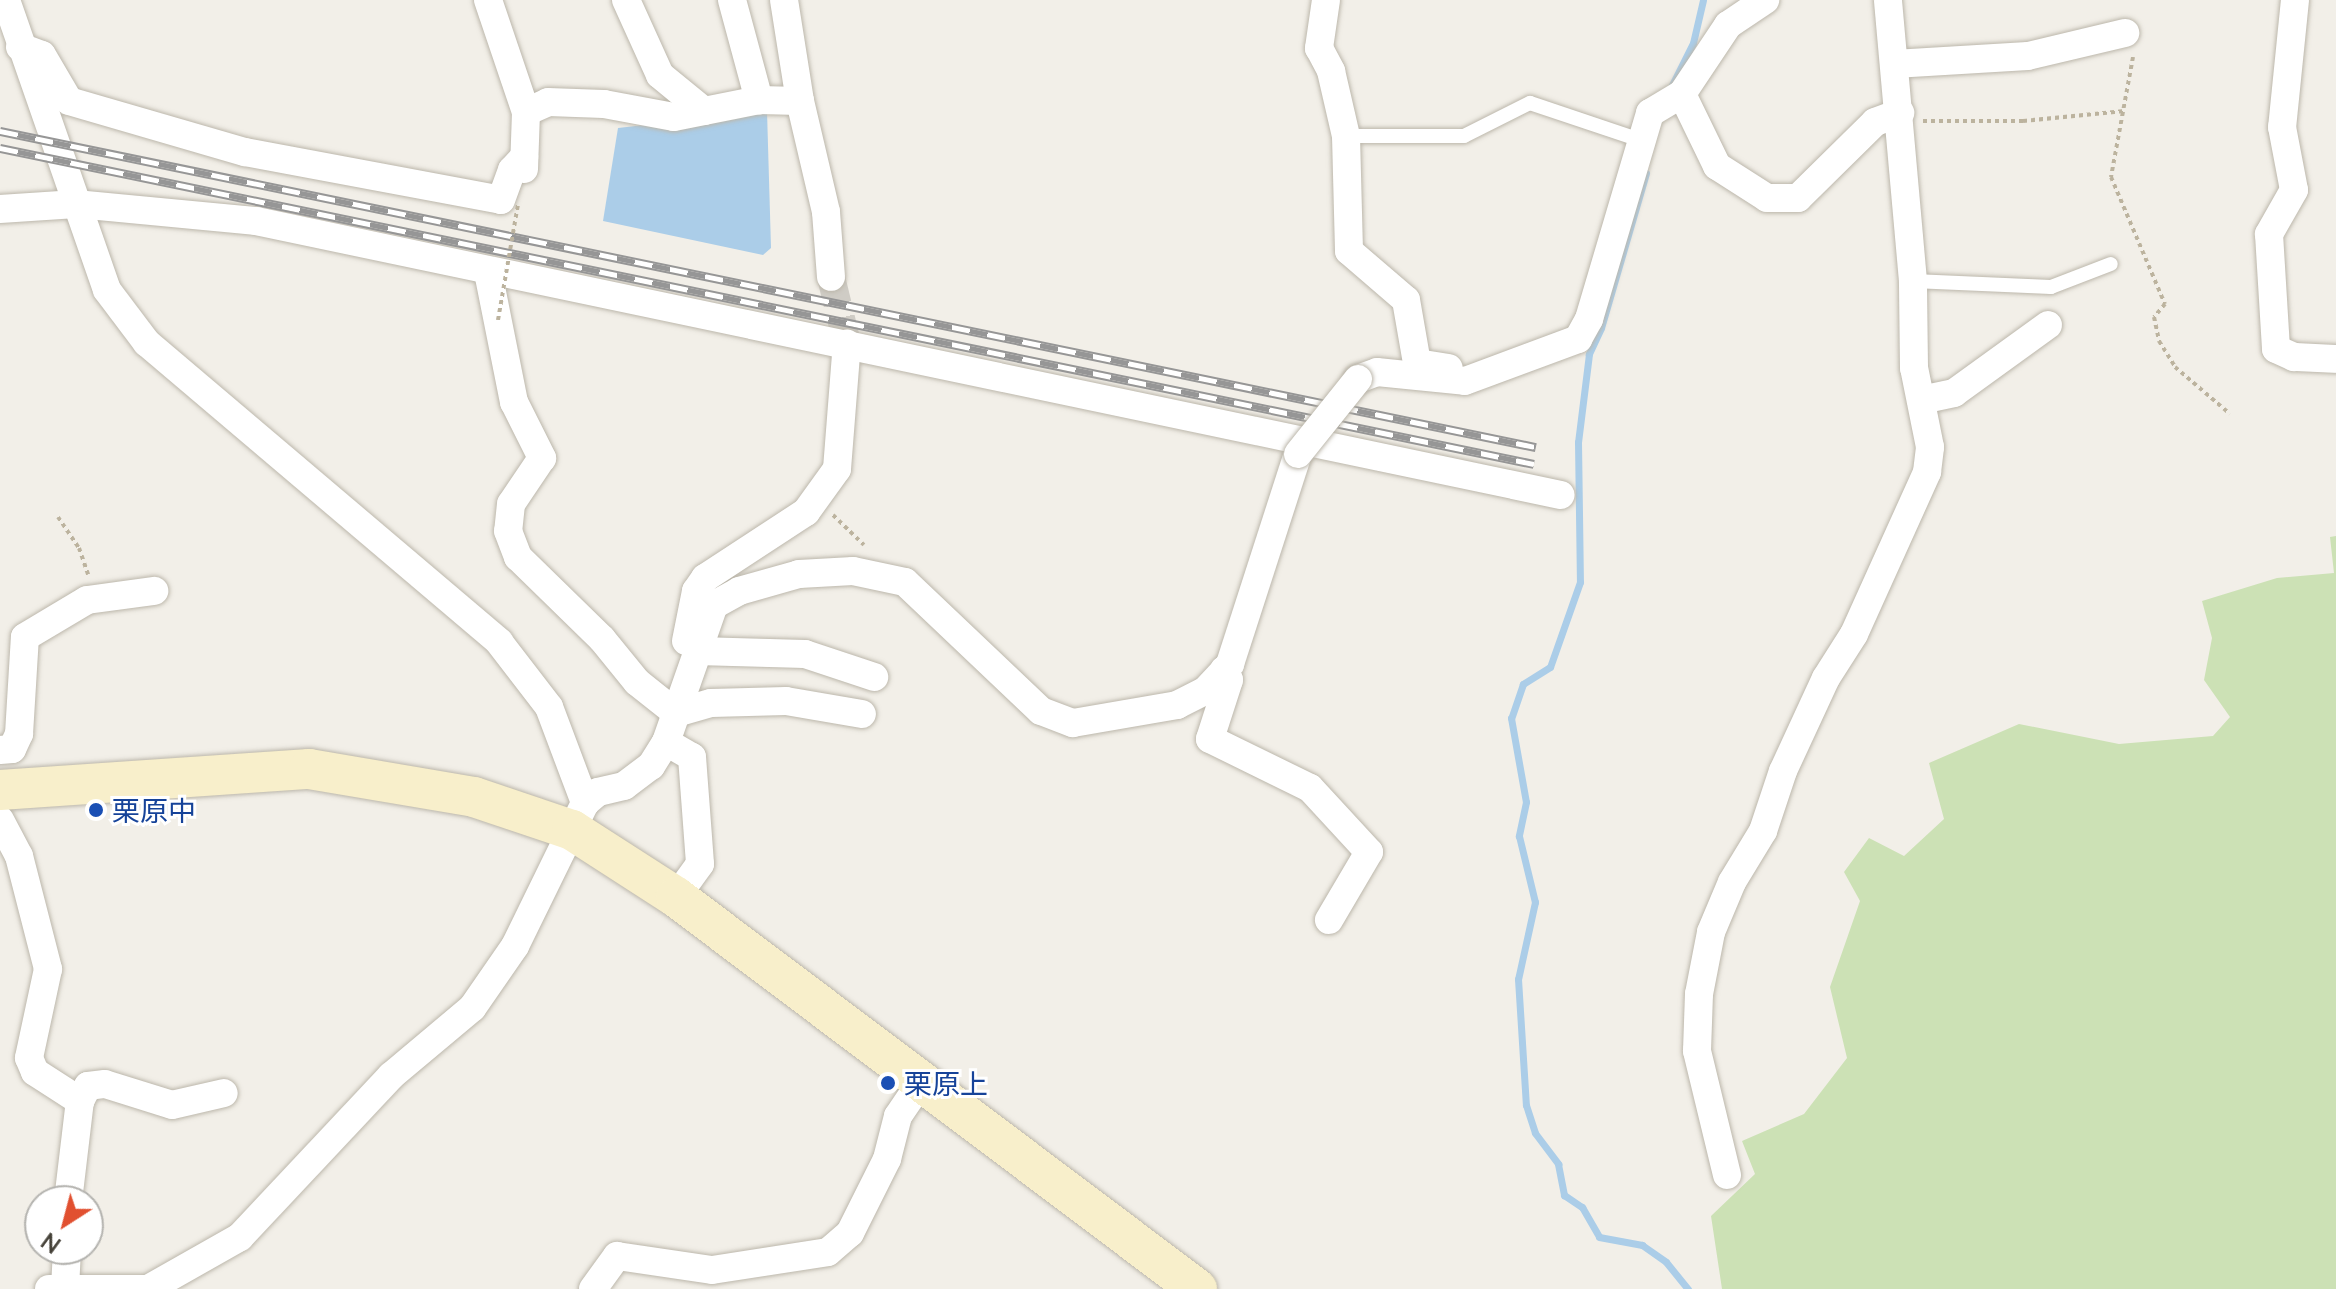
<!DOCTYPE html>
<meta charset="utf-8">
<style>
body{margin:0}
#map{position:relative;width:2336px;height:1289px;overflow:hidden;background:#f2efe8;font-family:Lato,"Noto Sans JP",sans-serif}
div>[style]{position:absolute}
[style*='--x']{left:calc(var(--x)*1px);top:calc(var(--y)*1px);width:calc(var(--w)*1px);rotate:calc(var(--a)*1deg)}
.green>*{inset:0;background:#cce1b5}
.water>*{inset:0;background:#abcde8}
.stream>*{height:7px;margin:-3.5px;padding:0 3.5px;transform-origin:3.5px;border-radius:3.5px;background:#abcde8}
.street-tunnel>*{height:28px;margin-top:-14px;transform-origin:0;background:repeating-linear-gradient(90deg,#cfccc5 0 28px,transparent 0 42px)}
.path>*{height:4px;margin-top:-2px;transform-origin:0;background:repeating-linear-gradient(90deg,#bcb39e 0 4px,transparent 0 8px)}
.roads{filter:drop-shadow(0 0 2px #bcb7ab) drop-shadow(0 0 2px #bcb7ab)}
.lane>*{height:14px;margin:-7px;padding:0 7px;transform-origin:7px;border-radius:7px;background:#fff}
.street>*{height:28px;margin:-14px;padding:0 14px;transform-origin:14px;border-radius:14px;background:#fff}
.secondary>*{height:40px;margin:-20px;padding:0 20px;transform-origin:20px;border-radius:20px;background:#f8efcb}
.rail>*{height:9px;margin-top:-4.5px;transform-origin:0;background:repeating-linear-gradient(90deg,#fff 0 18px,#969696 0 36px);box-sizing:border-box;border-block:2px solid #969696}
.path-bridge>*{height:4px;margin-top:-2px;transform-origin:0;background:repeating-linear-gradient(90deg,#bcb39e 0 4px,transparent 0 8px)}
.bridges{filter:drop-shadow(0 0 2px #bcb7ab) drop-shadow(0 0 2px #bcb7ab)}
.street-bridge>*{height:28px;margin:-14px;padding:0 14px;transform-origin:14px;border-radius:14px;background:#fff}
.dots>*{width:22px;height:22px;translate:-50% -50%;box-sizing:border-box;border:4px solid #fff;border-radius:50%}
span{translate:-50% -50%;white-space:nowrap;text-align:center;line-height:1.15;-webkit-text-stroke:6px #fff;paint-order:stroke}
.transit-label{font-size:28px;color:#164399}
.left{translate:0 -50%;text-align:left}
.north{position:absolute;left:24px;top:1185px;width:80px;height:80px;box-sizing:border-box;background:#fff;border:2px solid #b4b3af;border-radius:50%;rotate:216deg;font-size:22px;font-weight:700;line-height:32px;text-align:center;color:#444037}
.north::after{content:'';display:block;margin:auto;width:28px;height:36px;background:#e15030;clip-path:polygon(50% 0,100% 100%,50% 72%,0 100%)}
</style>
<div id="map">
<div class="green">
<div style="clip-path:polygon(2336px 536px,2336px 1289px,1722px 1289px,1711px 1216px,1755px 1174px,1742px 1141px,1804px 1114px,1847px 1058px,1830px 987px,1860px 901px,1844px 872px,1869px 838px,1904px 856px,1944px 819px,1929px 763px,2019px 724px,2119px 744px,2213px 736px,2230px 717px,2204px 680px,2212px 638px,2202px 601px,2277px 578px,2334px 573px,2330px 537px)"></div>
</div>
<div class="water">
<div style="clip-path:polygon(767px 111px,771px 248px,763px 255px,603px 221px,618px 128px)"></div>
</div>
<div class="stream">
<div style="--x:1670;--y:89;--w:51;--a:-63.4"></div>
<div style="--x:1693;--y:43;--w:44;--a:-76.9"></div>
<div style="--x:1646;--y:173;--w:161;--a:106.2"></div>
<div style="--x:1601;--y:328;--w:29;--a:115"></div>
<div style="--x:1589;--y:354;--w:89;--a:97.1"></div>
<div style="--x:1578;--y:442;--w:140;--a:89.2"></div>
<div style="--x:1580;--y:582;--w:90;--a:109.4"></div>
<div style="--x:1550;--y:667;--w:32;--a:148"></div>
<div style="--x:1523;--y:684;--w:36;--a:109"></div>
<div style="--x:1511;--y:718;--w:85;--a:79.9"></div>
<div style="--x:1526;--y:802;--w:35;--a:102"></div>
<div style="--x:1519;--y:836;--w:68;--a:76.4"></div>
<div style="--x:1535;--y:902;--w:79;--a:102.4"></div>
<div style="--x:1518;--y:979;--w:126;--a:86.4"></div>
<div style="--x:1526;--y:1105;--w:29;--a:72"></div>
<div style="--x:1535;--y:1133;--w:39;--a:53"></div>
<div style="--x:1558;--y:1164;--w:32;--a:79"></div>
<div style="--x:1564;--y:1195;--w:22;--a:34"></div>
<div style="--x:1582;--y:1207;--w:34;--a:60"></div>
<div style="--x:1599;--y:1237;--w:44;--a:10.5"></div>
<div style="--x:1642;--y:1245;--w:29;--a:35"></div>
<div style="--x:1666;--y:1262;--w:35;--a:51"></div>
</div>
<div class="street-tunnel">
<div style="--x:831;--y:277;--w:68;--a:76.4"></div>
</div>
<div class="path">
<div style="--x:2133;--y:57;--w:122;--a:100.4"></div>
<div style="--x:2111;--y:177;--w:138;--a:67"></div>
<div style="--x:2165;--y:304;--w:17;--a:130"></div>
<div style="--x:2154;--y:317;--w:25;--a:78"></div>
<div style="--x:2159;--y:341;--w:31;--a:58"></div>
<div style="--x:2175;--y:367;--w:72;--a:40.5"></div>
<div style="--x:1923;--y:121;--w:100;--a:0"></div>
<div style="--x:2023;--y:121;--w:102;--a:-5.6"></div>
<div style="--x:833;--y:515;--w:43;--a:44.1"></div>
<div style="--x:58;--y:517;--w:37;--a:56"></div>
<div style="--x:79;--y:548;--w:28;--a:71"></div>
</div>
<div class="roads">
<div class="lane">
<div style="--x:1346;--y:136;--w:118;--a:0"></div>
<div style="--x:1464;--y:136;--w:74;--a:-26.6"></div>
<div style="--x:1530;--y:103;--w:119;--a:18.6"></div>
<div style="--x:1913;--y:281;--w:138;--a:2.5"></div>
<div style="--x:2051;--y:287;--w:64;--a:-21"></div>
</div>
<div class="street">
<div style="--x:6;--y:0;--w:307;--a:70.8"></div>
<div style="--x:107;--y:290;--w:66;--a:53"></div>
<div style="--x:147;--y:343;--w:462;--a:40.3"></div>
<div style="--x:499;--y:642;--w:82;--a:52.4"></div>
<div style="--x:549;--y:707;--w:103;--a:69.4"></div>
<div style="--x:585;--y:803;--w:159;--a:116.1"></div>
<div style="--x:515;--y:946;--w:75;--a:124.7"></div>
<div style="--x:472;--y:1008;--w:106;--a:140"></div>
<div style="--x:391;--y:1076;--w:221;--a:133.2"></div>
<div style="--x:240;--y:1237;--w:106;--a:150.5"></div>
<div style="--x:148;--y:1289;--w:99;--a:180"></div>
<div style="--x:488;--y:0;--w:118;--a:71.3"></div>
<div style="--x:526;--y:112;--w:57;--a:92"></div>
<div style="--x:626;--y:0;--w:82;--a:65.6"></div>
<div style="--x:660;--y:75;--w:57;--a:39.3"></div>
<div style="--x:732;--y:0;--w:104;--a:74.9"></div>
<div style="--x:784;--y:0;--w:102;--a:81"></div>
<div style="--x:800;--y:101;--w:114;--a:76.8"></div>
<div style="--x:826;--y:212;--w:65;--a:85.6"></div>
<div style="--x:1326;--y:0;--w:49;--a:98.3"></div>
<div style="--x:1319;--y:48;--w:26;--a:62"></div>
<div style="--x:1331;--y:71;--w:67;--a:77"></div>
<div style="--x:1346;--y:136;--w:115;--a:88.5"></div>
<div style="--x:1349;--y:251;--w:75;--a:40.7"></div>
<div style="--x:1406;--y:300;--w:64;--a:80.1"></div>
<div style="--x:1417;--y:363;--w:32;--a:9"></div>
<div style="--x:2295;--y:0;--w:128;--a:95.8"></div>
<div style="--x:2282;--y:127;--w:64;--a:79.2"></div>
<div style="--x:2294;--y:190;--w:51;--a:119.6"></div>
<div style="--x:2269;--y:234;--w:115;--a:86.5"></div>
<div style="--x:2276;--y:349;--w:20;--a:24"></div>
<div style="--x:2294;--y:357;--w:42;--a:2.7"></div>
<div style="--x:20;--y:47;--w:23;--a:20"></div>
<div style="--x:42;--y:55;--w:53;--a:59.6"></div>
<div style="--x:69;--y:101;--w:183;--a:16.2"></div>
<div style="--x:245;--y:152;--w:260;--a:10.6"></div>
<div style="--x:501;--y:200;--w:32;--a:-70"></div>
<div style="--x:512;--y:170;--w:18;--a:-47"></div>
<div style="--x:1894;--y:64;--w:134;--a:-3.4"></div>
<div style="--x:2028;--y:56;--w:100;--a:-13.3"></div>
<div style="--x:1682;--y:94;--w:80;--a:64.1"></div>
<div style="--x:1717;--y:166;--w:59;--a:32.6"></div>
<div style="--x:1767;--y:198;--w:31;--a:0"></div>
<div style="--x:1798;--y:198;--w:108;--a:-44.6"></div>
<div style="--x:1875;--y:122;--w:27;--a:-20"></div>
<div style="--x:526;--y:112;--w:24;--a:-24"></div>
<div style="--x:548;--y:102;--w:56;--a:2"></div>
<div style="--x:604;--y:104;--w:71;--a:10.5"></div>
<div style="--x:674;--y:117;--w:87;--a:-11.3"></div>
<div style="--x:759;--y:100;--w:41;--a:1.4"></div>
<div style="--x:0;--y:209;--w:76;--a:-3.8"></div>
<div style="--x:76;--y:204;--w:181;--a:5.4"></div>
<div style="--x:256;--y:221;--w:1333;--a:11.86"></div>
<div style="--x:488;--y:272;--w:133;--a:78.7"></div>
<div style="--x:514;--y:402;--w:63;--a:63.4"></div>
<div style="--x:542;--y:458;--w:55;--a:124"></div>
<div style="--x:511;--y:504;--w:27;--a:96"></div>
<div style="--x:508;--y:531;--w:28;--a:69"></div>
<div style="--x:518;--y:557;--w:117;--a:44.3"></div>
<div style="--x:602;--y:639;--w:55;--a:50.9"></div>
<div style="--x:637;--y:682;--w:50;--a:38.5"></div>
<div style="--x:676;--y:713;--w:36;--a:-16"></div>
<div style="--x:711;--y:703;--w:75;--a:-1.5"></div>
<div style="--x:786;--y:701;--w:77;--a:9.7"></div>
<div style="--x:1358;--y:379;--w:20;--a:-20"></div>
<div style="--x:1377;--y:372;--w:88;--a:5.8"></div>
<div style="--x:1465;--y:381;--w:121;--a:-20.4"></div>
<div style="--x:1578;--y:339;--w:23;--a:-61"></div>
<div style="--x:1589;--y:319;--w:215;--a:-73.5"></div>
<div style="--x:1650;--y:113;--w:37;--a:-31"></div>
<div style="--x:1682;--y:94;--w:83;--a:-56.3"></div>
<div style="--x:1728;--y:25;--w:45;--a:-34"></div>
<div style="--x:1921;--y:400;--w:34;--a:-12"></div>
<div style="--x:1954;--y:393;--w:116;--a:-35.9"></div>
<div style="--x:686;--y:641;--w:51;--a:-78.7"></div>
<div style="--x:696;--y:591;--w:16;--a:-55"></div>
<div style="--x:705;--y:578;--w:121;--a:-33.2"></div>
<div style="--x:806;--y:512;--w:53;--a:-54.2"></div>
<div style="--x:837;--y:469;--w:126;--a:-85.5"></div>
<div style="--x:697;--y:651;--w:108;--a:1.6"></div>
<div style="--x:805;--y:654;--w:73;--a:18.4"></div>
<div style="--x:1224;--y:670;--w:11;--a:63"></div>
<div style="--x:1229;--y:680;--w:62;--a:107.9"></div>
<div style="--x:1210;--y:739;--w:111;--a:26.1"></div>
<div style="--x:1310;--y:788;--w:87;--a:47.3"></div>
<div style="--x:1369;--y:852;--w:79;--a:120.5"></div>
<div style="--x:666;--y:742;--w:30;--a:30"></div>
<div style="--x:692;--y:757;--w:107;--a:85.7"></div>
<div style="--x:700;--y:864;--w:41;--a:126"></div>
<div style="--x:0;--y:750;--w:12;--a:-5"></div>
<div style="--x:12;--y:749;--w:17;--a:-65"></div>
<div style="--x:19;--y:734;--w:97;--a:-86.5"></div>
<div style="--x:25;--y:637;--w:72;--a:-30.8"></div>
<div style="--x:87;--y:600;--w:68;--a:-7.7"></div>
<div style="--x:585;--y:803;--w:17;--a:-40"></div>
<div style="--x:598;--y:792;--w:27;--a:-13"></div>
<div style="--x:624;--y:786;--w:34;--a:-37"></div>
<div style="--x:651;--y:766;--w:28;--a:-58"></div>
<div style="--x:666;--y:742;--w:145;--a:-70.7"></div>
<div style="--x:714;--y:605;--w:29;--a:-29"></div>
<div style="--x:739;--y:591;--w:62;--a:-15.8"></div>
<div style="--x:799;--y:574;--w:54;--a:-3.2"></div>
<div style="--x:853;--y:571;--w:53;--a:11.9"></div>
<div style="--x:905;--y:582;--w:187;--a:43.5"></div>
<div style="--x:1041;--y:711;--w:34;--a:21"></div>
<div style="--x:1073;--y:723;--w:106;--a:-9.8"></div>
<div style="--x:1177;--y:705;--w:31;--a:-27"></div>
<div style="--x:1205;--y:691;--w:37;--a:-47"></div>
<div style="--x:1230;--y:664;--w:221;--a:-72.1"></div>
<div style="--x:0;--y:820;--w:41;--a:62.2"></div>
<div style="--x:19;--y:856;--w:117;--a:75.6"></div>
<div style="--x:48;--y:969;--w:91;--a:102.1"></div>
<div style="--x:29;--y:1058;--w:15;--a:67"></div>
<div style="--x:35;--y:1072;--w:54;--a:32.8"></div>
<div style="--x:1727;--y:1175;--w:128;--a:-103.6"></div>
<div style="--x:1697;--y:1051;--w:57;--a:-88"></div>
<div style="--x:1699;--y:994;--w:63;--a:-79"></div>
<div style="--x:1711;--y:932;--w:54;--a:-67.2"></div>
<div style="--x:1732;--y:882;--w:60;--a:-58.7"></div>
<div style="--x:1763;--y:831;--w:63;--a:-71.6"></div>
<div style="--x:1783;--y:771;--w:102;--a:-65.2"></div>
<div style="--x:1826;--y:678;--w:52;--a:-57.5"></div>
<div style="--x:1854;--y:634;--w:178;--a:-65.7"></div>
<div style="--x:1927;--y:472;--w:25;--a:-83"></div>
<div style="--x:1930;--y:447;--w:81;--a:-101.4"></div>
<div style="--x:1914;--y:368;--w:87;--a:-90.7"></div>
<div style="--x:1913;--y:281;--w:282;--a:-95.1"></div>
<div style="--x:68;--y:1201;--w:101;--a:-83.2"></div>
<div style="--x:80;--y:1101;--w:17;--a:-62"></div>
<div style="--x:88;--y:1086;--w:17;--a:-7"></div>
<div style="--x:105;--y:1084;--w:70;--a:17.4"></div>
<div style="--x:172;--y:1105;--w:53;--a:-13"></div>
<div style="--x:65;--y:1288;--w:39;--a:-87"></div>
<div style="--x:593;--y:1289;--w:41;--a:-54"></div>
<div style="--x:617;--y:1256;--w:96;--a:8.4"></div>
<div style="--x:712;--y:1270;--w:117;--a:-8.8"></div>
<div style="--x:828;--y:1252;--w:29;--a:-41"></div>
<div style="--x:850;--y:1233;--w:83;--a:-63.4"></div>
<div style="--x:887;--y:1159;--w:44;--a:-75.7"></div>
<div style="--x:898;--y:1116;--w:41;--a:-55.9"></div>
</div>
<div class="secondary">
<div style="--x:0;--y:790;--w:310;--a:-3.9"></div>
<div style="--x:309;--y:769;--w:167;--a:9.6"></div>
<div style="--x:474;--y:797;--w:103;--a:18.6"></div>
<div style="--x:572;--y:830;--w:124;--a:32.8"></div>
<div style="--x:676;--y:897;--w:652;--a:36.96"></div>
</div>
</div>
<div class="rail">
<div style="--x:0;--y:131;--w:1568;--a:11.63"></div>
<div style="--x:0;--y:148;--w:1566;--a:11.64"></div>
</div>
<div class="path-bridge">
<div style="--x:498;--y:320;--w:118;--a:-80.2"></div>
</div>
<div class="bridges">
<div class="street-bridge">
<div style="--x:1298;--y:454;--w:96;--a:-51.3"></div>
</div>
</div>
<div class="dots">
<div style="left:96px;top:810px;background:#1a4fb4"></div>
<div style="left:888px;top:1083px;background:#1a4fb4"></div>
</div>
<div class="transit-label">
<span class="left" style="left:112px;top:810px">栗原中</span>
<span class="left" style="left:904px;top:1083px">栗原上</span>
</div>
<div class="north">N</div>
</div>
